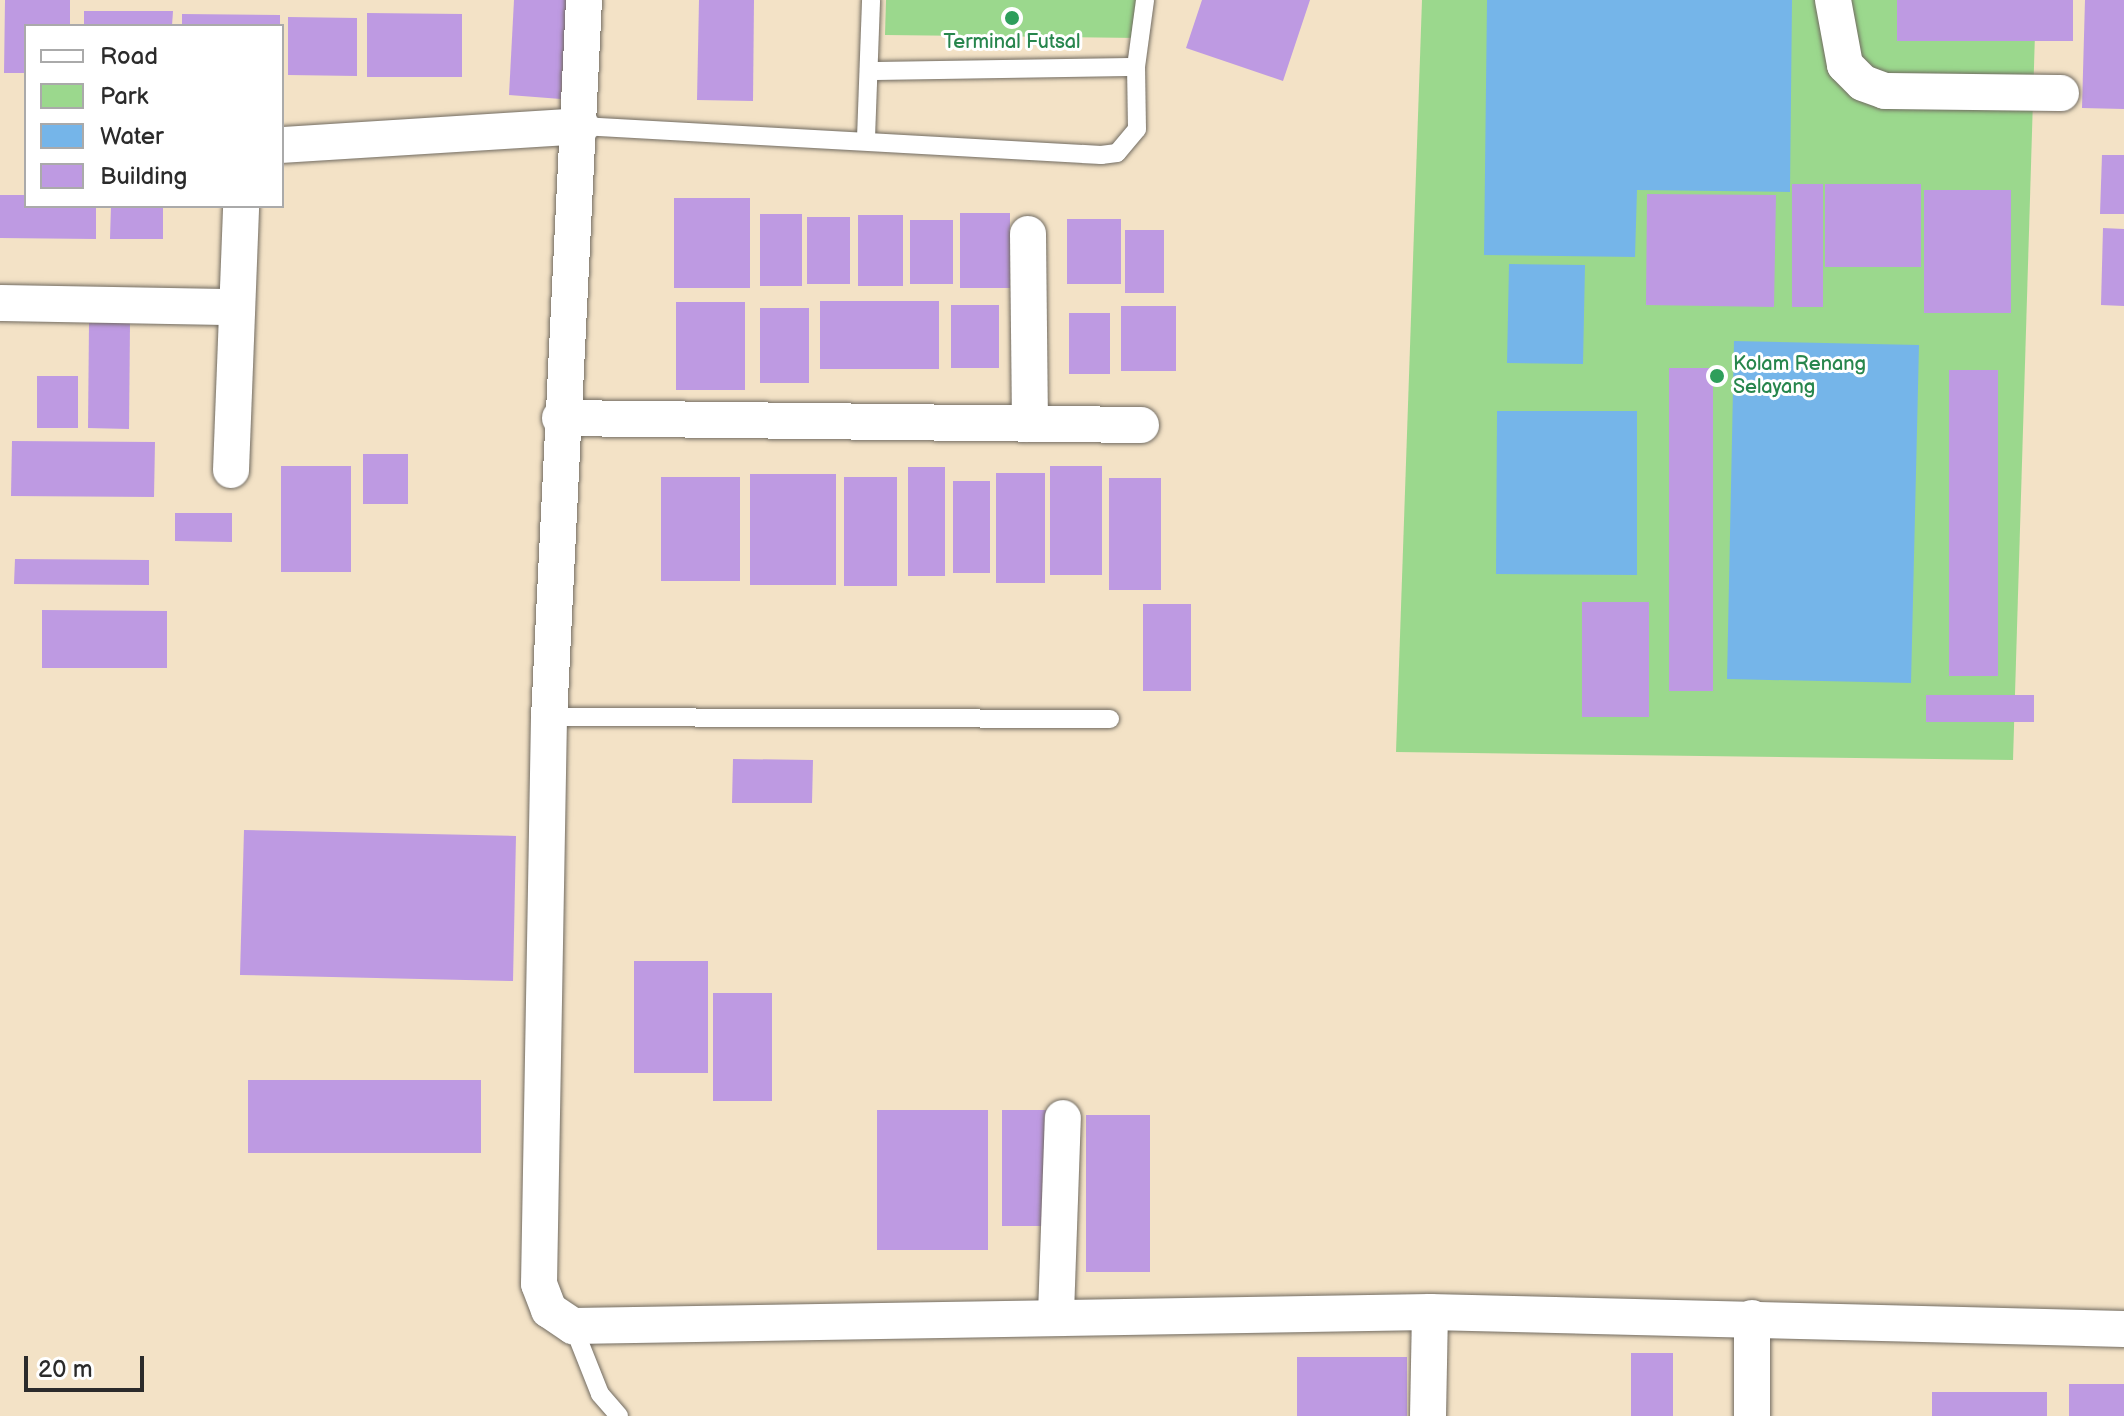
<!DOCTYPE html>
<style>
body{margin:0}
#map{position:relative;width:2124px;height:1416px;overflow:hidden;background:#f3e2c6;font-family:"Balsamiq Sans",sans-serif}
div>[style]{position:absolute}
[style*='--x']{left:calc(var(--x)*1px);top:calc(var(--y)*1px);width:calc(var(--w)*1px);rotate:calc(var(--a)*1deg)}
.green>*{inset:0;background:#9bd88d}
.water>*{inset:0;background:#75b5e9}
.building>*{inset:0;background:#be9ae2}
.roads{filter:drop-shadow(0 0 2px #716b61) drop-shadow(0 0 2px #716b61)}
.lane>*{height:18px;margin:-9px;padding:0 9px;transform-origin:9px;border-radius:9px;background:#fff}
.street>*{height:36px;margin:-18px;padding:0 18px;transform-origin:18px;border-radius:18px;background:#fff}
.dots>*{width:22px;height:22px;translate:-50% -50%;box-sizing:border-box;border:4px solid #fff;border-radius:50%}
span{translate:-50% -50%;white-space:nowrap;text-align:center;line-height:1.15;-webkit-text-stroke:6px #fff;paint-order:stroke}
.leisure-label{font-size:20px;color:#27864d}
.left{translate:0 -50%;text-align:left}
.legend{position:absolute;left:24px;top:24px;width:260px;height:184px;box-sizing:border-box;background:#fff;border:2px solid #aaa;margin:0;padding:10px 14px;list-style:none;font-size:24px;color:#2b2b2b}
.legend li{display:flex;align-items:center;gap:16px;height:40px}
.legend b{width:40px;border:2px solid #aaa}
.scale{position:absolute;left:24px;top:1356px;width:120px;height:36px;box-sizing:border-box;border:4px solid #2b2b2b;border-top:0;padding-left:10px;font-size:24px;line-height:28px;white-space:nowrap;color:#2b2b2b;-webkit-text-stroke:6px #fff;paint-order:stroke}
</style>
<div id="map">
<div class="green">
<div style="clip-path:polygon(886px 0,1139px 0,1139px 38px,885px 35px)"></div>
<div style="clip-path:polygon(1422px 0,2036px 0,2013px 760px,1396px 752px)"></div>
</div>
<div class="water">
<div style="clip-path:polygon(1487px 0,1792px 0,1790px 192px,1637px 190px,1635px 257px,1484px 255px)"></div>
<div style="clip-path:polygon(1509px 264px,1585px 265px,1583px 364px,1507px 363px)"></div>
<div style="clip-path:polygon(1734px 341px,1919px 345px,1911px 683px,1727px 679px)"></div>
<div style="clip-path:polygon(1497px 411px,1637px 411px,1637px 575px,1496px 574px)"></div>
</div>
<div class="building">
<div style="clip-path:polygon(5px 0,70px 0,70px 26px,26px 26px,26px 73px,4px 73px)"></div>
<div style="clip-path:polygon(514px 0,567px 0,561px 99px,509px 95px)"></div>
<div style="clip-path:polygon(699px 0,754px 0,753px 101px,697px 100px)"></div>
<div style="clip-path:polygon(1202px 0,1310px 0,1283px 81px,1186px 48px)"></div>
<div style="clip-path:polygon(1897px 0,2073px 0,2073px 41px,1897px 41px)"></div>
<div style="clip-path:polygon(2085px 0,2124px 0,2124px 109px,2082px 108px)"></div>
<div style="clip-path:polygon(84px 11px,173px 11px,172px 26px,84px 26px)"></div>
<div style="clip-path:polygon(367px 13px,462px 14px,462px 77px,367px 77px)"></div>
<div style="clip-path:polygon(182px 14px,280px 15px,280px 26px,182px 26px)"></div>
<div style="clip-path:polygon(288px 17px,357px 18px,357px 76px,288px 75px)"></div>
<div style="clip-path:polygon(2102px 155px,2124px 155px,2124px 214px,2100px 214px)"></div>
<div style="clip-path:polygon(1792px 184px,1823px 184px,1823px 307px,1792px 307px)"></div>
<div style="clip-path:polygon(1825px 184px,1921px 184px,1921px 267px,1825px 267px)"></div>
<div style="clip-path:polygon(1924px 190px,2011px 190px,2011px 313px,1924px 313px)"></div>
<div style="clip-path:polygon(1647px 194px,1776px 195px,1774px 307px,1646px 305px)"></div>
<div style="clip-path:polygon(0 195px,26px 195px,26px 206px,96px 206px,96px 239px,0 238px)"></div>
<div style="clip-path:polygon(674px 198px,750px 198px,750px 288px,674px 288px)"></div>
<div style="clip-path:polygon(111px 206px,163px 206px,163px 239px,110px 239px)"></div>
<div style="clip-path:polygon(960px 213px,1010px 213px,1010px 288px,960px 288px)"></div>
<div style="clip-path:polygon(760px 214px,802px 214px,802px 286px,760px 286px)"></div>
<div style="clip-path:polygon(858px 215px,903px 215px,903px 286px,858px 286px)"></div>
<div style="clip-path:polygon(807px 217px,850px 217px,850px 284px,807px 284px)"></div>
<div style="clip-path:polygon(1067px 219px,1121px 219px,1121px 284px,1067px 284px)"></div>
<div style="clip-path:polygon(910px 220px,953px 220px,953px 284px,910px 284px)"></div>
<div style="clip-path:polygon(2103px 228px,2124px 229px,2124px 306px,2101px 305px)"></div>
<div style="clip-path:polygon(1125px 230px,1164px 230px,1164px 293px,1125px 293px)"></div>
<div style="clip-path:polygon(820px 301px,939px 301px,939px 369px,820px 369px)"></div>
<div style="clip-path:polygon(676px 302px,745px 302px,745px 390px,676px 390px)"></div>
<div style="clip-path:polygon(951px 305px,999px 305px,999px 368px,951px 368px)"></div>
<div style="clip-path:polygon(1121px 306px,1176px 306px,1176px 371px,1121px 371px)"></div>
<div style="clip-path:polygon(760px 308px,809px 308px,809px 383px,760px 383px)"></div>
<div style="clip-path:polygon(1069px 313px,1110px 313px,1110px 374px,1069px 374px)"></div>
<div style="clip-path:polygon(89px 323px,130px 323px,129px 429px,88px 428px)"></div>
<div style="clip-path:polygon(1669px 368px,1713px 368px,1713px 691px,1669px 691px)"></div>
<div style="clip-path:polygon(1949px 370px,1998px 370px,1998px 676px,1949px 676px)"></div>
<div style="clip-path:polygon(37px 376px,78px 376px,78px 428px,37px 428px)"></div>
<div style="clip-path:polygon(12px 441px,155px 442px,154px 497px,11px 496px)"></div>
<div style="clip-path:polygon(363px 454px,408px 454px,408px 504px,363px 504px)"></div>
<div style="clip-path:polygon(281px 466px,351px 466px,351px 572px,281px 572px)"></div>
<div style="clip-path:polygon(1050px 466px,1102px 466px,1102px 575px,1050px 575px)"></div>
<div style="clip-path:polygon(908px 467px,945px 467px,945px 576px,908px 576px)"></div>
<div style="clip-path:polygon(996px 473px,1045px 473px,1045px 583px,996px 583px)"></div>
<div style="clip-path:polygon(750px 474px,836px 474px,836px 585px,750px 585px)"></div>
<div style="clip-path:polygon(661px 477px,740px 477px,740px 581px,661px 581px)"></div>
<div style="clip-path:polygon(844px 477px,897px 477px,897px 586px,844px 586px)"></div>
<div style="clip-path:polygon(1109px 478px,1161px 478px,1161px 590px,1109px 590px)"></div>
<div style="clip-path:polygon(953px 481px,990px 481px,990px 573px,953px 573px)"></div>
<div style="clip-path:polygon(175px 513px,232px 513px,232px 542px,175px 541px)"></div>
<div style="clip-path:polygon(15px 559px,149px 560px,149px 585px,14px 584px)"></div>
<div style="clip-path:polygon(1582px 602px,1649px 602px,1649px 717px,1582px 717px)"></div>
<div style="clip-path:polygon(1143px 604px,1191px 604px,1191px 691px,1143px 691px)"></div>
<div style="clip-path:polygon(42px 610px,167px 611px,167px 668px,42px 668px)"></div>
<div style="clip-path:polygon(1926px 695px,2034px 695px,2034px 722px,1926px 722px)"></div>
<div style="clip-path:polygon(733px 759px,813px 760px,812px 803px,732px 803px)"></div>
<div style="clip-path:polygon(244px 830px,516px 836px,513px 981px,240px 975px)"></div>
<div style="clip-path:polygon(634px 961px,708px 961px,708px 1073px,634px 1073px)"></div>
<div style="clip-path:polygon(713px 993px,772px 993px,772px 1101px,713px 1101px)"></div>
<div style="clip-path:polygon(248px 1080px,481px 1080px,481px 1153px,248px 1153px)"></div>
<div style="clip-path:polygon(877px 1110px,988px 1110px,988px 1250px,877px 1250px)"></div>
<div style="clip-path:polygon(1002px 1110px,1053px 1110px,1053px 1226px,1002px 1226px)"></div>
<div style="clip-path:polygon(1086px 1115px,1150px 1115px,1150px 1272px,1086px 1272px)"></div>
<div style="clip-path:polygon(1631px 1353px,1673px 1353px,1673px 1416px,1631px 1416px)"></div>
<div style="clip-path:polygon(1297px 1357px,1407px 1357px,1407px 1416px,1297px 1416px)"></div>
<div style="clip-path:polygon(2069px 1384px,2124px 1384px,2124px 1416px,2069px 1416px)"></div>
<div style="clip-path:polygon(1932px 1392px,2047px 1392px,2047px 1416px,1932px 1416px)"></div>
</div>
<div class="roads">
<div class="lane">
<div style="--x:869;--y:71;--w:267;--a:-0.9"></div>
<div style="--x:1136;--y:67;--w:68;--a:-82.3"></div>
<div style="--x:581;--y:126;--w:521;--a:3.19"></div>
<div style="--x:1101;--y:155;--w:16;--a:-7"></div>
<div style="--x:1117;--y:153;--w:31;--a:-50"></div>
<div style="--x:1137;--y:129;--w:62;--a:-90.9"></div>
<div style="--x:866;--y:138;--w:138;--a:-87.9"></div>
<div style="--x:549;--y:717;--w:561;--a:0.2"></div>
<div style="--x:573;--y:1326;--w:73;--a:68.3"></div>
<div style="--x:600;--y:1394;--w:29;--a:49"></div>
</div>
<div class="street">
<div style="--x:584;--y:0;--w:718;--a:92.79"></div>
<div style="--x:549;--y:717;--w:567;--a:91.01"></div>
<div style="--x:539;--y:1284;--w:28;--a:69"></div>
<div style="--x:549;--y:1310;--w:29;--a:34"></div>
<div style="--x:573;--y:1326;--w:857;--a:-0.94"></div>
<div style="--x:1430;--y:1312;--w:694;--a:1.4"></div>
<div style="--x:1833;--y:0;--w:66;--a:79.5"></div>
<div style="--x:1845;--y:65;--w:25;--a:45"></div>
<div style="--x:1863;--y:83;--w:23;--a:20"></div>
<div style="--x:1885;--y:91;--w:176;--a:0.7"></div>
<div style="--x:282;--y:145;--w:300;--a:-3.6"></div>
<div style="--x:1028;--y:234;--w:190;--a:89.4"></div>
<div style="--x:0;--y:303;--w:235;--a:1"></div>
<div style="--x:560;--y:418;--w:581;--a:0.69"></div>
<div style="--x:231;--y:470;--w:264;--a:-87.8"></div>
<div style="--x:1056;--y:1314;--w:196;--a:-88"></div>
<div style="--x:1428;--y:1416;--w:104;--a:-88.9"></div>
<div style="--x:1752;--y:1416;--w:98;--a:-90"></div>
</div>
</div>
<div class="dots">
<div style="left:1012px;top:18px;background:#2e9e5b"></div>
<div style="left:1717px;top:376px;background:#2e9e5b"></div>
</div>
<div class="leisure-label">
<span style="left:1012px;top:42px">Terminal Futsal</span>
<span class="left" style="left:1733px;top:376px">Kolam Renang<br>Selayang</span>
</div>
<ul class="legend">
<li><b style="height:10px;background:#fff"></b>Road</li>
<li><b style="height:22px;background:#9bd88d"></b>Park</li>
<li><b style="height:22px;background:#75b5e9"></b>Water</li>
<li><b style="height:22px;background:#be9ae2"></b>Building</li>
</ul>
<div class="scale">20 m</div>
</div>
